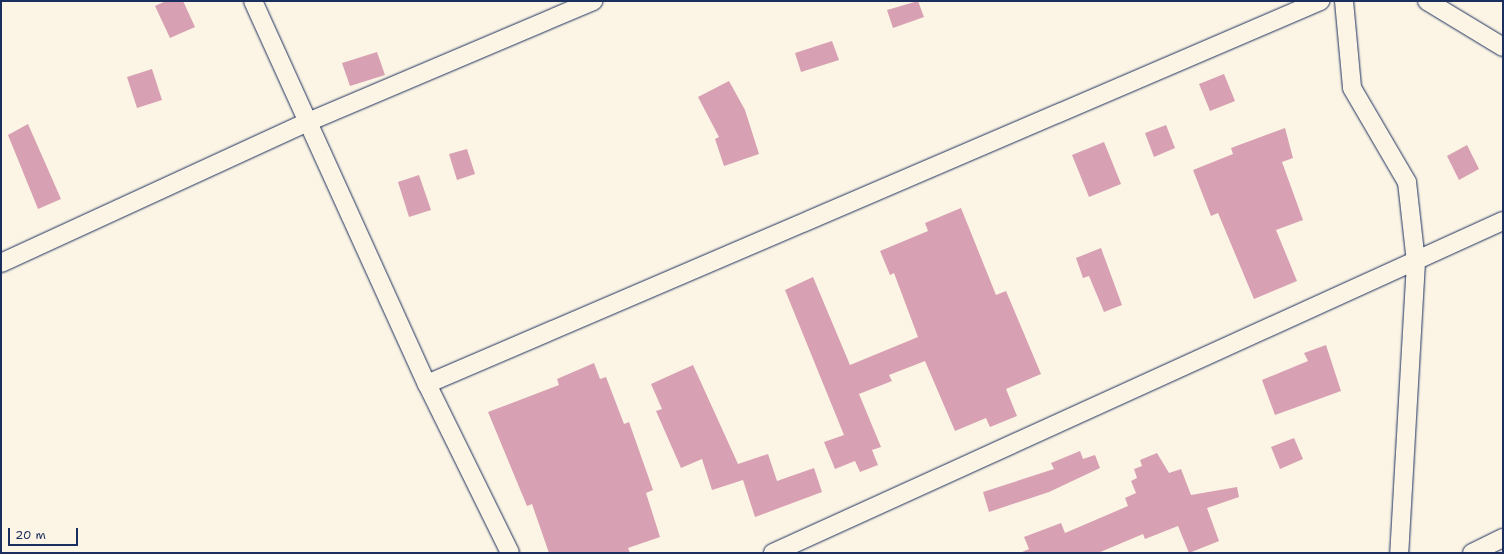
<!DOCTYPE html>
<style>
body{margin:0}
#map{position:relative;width:1504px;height:554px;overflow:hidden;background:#fcf5e5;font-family:"Shantell Sans",sans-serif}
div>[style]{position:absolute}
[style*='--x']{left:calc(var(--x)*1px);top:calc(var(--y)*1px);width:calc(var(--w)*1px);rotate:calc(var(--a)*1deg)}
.building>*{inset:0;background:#d7a0b3}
.roads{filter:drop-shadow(0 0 1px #1b2f5e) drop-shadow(0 0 1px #1b2f5e)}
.street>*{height:18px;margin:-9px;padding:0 9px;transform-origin:9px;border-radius:9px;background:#fcf5e5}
span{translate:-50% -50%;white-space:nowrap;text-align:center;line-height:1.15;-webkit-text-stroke:3px #fcf5e5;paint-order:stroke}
.frame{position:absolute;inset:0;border:2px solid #1b2f5e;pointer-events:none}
.scale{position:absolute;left:8px;top:528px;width:70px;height:18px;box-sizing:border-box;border:2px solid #1b2f5e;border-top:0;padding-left:5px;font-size:12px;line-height:14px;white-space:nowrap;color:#1b2f5e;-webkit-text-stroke:3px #fcf5e5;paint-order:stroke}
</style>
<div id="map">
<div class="building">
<div style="clip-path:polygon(166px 1px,183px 1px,195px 27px,170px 38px,155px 6px)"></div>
<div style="clip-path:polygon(918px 1px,924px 17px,893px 28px,887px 10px)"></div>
<div style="clip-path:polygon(832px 41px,839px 60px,801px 72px,795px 53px)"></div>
<div style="clip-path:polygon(377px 52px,385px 75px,350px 86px,342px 63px)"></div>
<div style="clip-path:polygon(152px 69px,162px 100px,137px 108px,127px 77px)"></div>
<div style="clip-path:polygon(1224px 74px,1235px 101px,1210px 111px,1199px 84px)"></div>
<div style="clip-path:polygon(729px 81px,745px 110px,759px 154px,724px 166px,715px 139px,719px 137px,698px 97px)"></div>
<div style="clip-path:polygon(28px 124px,61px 199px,38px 209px,8px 135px)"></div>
<div style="clip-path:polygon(1166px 125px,1175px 148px,1154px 157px,1145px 133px)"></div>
<div style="clip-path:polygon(1285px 128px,1293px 158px,1282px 162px,1303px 220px,1276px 230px,1297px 281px,1254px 299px,1218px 213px,1211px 216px,1193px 170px,1233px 154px,1231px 148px)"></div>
<div style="clip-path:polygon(1104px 142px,1121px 184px,1089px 197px,1072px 155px)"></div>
<div style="clip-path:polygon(1467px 145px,1479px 169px,1459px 180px,1447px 156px)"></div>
<div style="clip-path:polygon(467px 149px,475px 174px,457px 180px,449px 154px)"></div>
<div style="clip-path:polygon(419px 175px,431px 210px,409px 217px,398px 182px)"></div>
<div style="clip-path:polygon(961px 208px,996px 295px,1006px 291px,1041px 374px,1006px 389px,1017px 416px,990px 427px,986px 418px,955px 431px,925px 361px,889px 375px,892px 381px,859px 394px,881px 447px,872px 450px,878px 465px,860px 472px,855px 461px,835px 469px,824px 442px,844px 435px,785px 290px,813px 277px,850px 365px,918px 337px,894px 273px,890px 275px,880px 251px,928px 231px,925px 223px)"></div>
<div style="clip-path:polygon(1101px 248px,1122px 305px,1104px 312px,1089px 276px,1083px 278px,1076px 258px)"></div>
<div style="clip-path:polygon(1326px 345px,1341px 391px,1275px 415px,1262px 380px,1308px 361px,1304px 353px)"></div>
<div style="clip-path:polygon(594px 363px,600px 379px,606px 377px,624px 424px,629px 422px,653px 490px,646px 493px,660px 537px,628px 548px,630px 553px,549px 553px,532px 504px,527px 506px,488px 412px,559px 385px,557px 379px)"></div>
<div style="clip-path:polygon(693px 365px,738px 464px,768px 454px,777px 481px,814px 468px,822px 492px,755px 517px,743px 480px,712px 490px,702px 459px,681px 468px,656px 411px,662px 409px,651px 384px)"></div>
<div style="clip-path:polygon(1294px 438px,1303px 459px,1280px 469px,1271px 447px)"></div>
<div style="clip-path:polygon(1080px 451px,1083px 459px,1095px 455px,1100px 468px,1049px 492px,989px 512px,983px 492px,1054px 469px,1051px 463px)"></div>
<div style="clip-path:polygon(1157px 453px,1169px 473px,1181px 469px,1191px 495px,1237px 487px,1239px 497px,1207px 508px,1219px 541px,1189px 553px,1178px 526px,1145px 539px,1143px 534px,1098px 553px,1020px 553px,1029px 549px,1024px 537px,1061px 523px,1065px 533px,1128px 506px,1125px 498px,1136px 493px,1131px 481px,1137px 478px,1134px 469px,1142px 466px,1140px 460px)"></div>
</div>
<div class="roads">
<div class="street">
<div style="--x:253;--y:1;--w:421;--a:65.6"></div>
<div style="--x:427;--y:384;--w:188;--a:63.8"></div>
<div style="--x:1344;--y:1;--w:87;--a:84.7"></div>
<div style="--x:1352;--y:88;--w:109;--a:59.7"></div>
<div style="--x:1407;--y:182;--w:81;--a:83.6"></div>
<div style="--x:1416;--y:262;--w:291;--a:93.3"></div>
<div style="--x:1427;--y:1;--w:89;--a:31.2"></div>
<div style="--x:1;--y:263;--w:338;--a:-24.7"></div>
<div style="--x:308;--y:122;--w:310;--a:-23"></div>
<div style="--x:427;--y:384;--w:972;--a:-23.21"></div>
<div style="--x:773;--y:553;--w:802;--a:-24.46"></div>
<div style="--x:1472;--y:553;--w:34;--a:-26"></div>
</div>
</div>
<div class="frame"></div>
<div class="scale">20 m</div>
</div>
